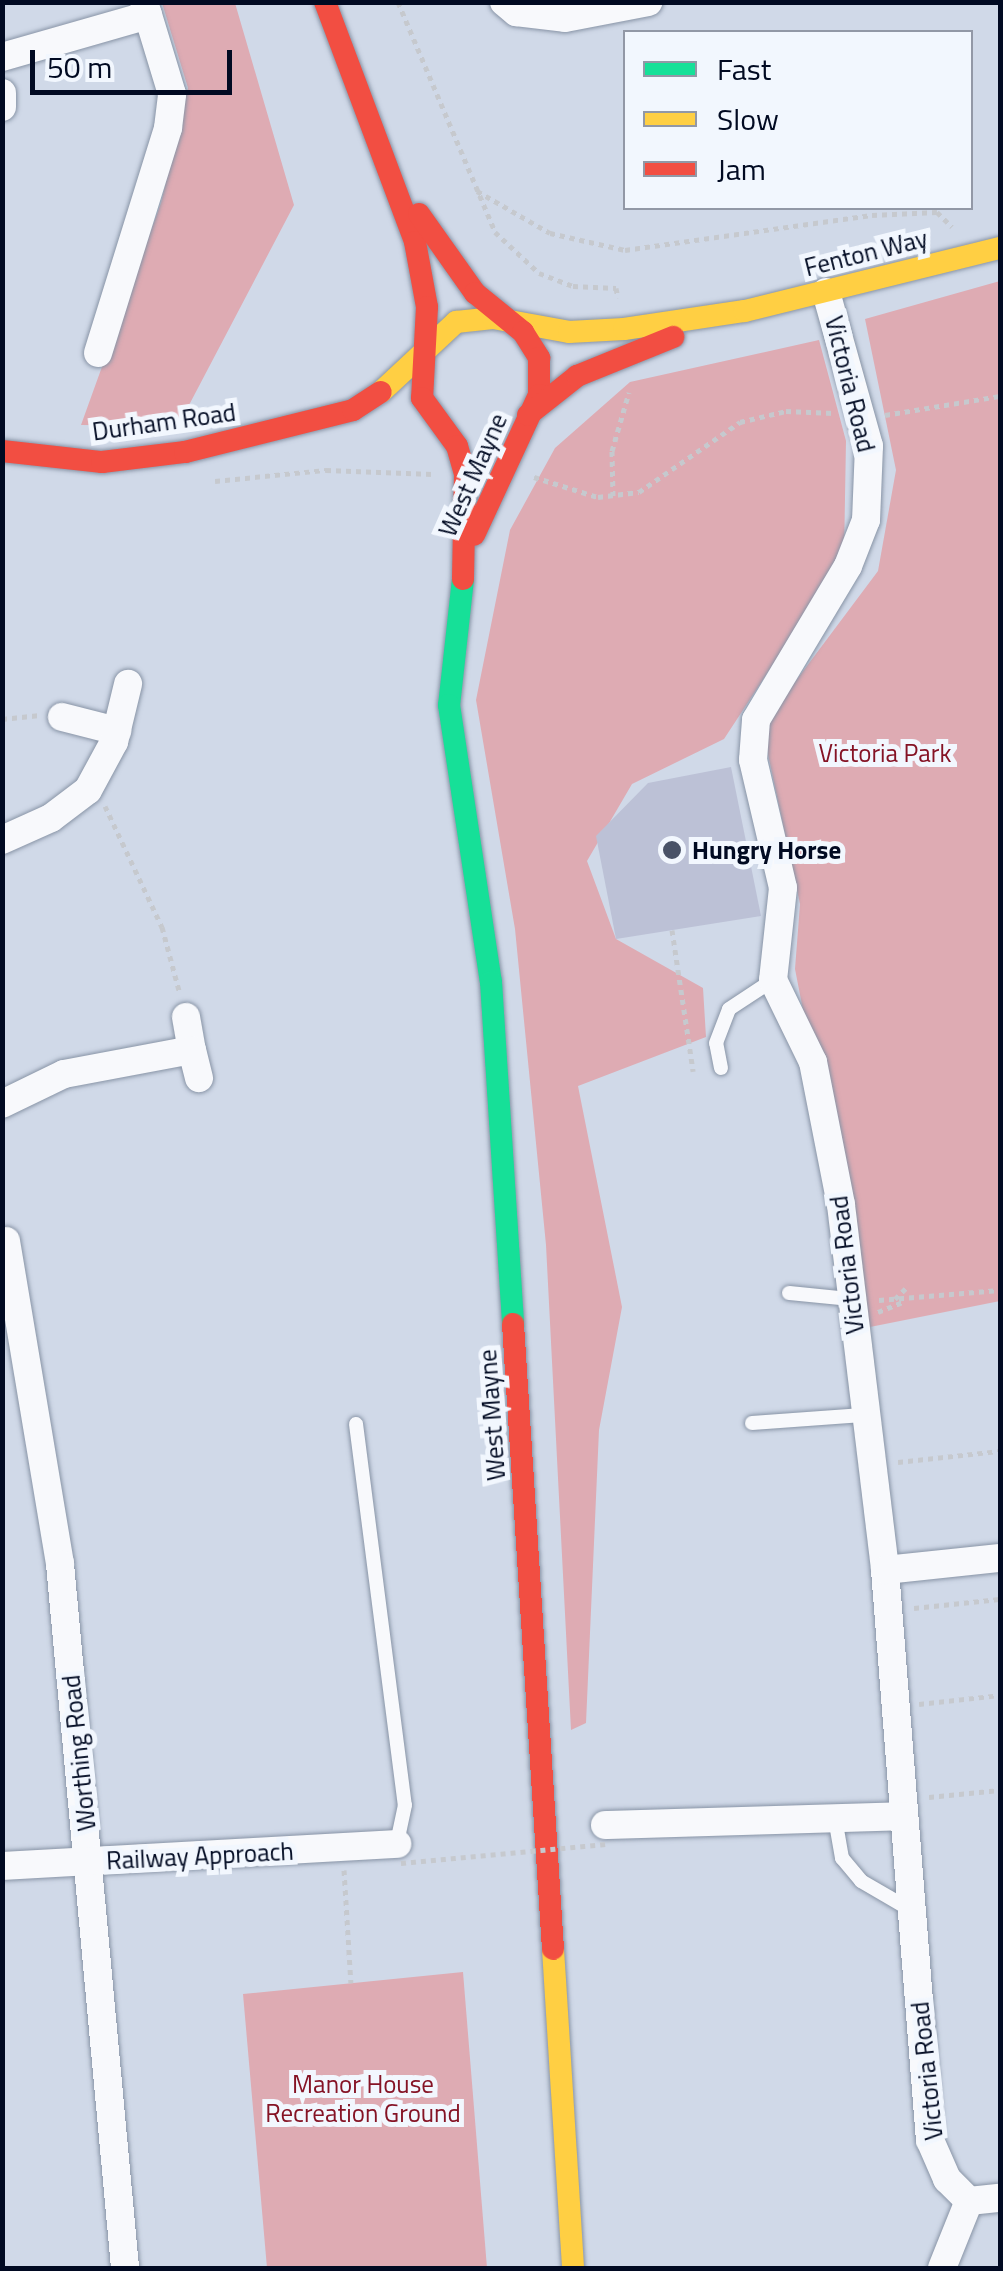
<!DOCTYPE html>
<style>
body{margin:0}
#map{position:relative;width:1003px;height:2271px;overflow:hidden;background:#d0d9e8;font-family:"Titillium Web",sans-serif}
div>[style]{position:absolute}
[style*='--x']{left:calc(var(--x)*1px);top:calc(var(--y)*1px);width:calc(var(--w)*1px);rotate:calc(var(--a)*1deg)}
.green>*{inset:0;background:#deabb3}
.building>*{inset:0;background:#bcc1d6}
.path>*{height:5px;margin-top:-2.5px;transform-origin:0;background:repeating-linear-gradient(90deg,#c6c9ce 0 5px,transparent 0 10px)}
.roads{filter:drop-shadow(0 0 2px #8894a6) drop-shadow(0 0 2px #8894a6)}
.lane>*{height:14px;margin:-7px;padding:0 7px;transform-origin:7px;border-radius:7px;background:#f8f9fc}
.street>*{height:28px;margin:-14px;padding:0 14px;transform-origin:14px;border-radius:14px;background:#f8f9fc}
.fast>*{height:22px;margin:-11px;padding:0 11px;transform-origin:11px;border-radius:11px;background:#16e098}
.slow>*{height:22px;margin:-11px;padding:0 11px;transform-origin:11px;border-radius:11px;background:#ffcf43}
.jam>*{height:22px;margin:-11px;padding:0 11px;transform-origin:11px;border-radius:11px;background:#f24e42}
.path-bridge>*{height:5px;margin-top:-2.5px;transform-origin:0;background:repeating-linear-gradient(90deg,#c6c9ce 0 5px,transparent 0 10px)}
.dots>*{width:28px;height:28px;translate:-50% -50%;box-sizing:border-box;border:5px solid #f2f7fe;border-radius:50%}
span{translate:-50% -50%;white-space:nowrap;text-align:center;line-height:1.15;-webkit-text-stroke:10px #f2f7fe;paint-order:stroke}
.street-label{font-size:25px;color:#010a22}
.park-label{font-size:25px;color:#851325}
.poi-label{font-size:25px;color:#010a22;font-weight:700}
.left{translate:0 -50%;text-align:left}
.frame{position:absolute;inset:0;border:5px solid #010a22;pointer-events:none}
.legend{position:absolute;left:623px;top:30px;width:350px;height:180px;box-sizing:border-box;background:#f2f7fe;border:2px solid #9298a6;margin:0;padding:12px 18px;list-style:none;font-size:30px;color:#010a22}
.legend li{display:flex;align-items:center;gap:20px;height:50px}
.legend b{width:50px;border:2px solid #9298a6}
.scale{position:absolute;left:30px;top:50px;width:202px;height:45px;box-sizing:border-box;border:5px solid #010a22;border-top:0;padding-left:12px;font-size:30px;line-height:35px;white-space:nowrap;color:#010a22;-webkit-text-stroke:8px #f2f7fe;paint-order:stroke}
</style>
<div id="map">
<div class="green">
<div style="clip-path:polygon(162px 3px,235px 3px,294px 205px,178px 426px,81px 425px,161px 203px,188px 88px)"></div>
<div style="clip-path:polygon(1000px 281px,1000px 1301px,865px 1328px,795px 969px,800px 904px,766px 745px,771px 714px,878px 571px,896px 470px,865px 319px)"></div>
<div style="clip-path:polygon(819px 340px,846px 441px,844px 556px,724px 739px,632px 784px,587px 861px,616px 939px,703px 988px,706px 1037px,578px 1086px,622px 1307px,599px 1430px,586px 1723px,571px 1730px,546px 1245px,515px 929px,476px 700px,510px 530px,555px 448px,630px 382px)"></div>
<div style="clip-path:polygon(463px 1972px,487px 2268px,267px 2268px,243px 1994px)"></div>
</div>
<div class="building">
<div style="clip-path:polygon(731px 767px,761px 916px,616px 939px,596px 836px,648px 783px)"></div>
</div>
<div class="path">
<div style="--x:398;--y:2;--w:250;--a:67.1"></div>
<div style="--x:495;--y:232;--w:60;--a:43"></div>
<div style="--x:539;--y:273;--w:36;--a:21"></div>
<div style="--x:573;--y:286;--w:43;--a:2.7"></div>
<div style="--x:616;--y:288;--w:10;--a:79"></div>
<div style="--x:477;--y:191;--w:84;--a:29.9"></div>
<div style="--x:550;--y:233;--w:77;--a:12.8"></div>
<div style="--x:625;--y:250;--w:249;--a:-8.1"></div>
<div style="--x:872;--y:215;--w:65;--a:-2.6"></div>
<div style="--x:937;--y:212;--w:21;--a:45"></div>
<div style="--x:885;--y:415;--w:117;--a:-9.4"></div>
<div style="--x:534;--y:477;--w:67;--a:17.4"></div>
<div style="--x:598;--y:497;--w:41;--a:-7"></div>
<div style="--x:639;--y:492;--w:123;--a:-34.7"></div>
<div style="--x:740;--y:422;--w:47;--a:-13.4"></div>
<div style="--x:786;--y:411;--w:48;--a:2.4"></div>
<div style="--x:215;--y:481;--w:112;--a:-5.7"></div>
<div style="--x:326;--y:470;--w:107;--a:2.1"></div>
<div style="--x:613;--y:496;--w:45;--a:-91.3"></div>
<div style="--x:612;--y:451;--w:61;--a:-73.9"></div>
<div style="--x:2;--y:719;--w:36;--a:-6"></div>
<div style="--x:105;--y:806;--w:134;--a:64.8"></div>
<div style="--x:162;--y:927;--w:69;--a:75"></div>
<div style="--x:672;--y:930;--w:143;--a:81.5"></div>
<div style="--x:895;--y:1299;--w:17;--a:-45"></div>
<div style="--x:879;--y:1300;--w:121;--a:-4.7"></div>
<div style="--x:878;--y:1312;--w:29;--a:-22"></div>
<div style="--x:898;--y:1462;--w:103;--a:-6.2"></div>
<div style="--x:914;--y:1608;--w:86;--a:-6"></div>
<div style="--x:919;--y:1704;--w:81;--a:-6.3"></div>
<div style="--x:929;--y:1797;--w:71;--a:-5.6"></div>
<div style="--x:344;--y:1870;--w:113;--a:86.5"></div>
</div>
<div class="roads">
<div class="lane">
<div style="--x:721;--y:1068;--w:25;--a:-101"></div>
<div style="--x:716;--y:1043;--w:36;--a:-69"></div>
<div style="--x:729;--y:1009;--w:53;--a:-33.4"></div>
<div style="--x:789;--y:1293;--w:60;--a:5.7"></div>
<div style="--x:752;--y:1423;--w:111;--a:-4.1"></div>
<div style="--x:356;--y:1424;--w:384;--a:82.7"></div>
<div style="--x:405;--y:1805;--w:40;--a:102"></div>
<div style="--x:835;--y:1818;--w:41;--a:80.1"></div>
<div style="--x:842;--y:1858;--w:30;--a:50"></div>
<div style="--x:861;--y:1881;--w:58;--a:30.1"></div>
</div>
<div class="street">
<div style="--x:504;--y:2;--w:16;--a:40"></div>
<div style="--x:516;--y:12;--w:49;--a:7"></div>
<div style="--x:565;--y:18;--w:85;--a:-10.9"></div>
<div style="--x:2;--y:57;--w:152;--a:-16"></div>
<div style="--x:2;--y:93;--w:14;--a:90"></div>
<div style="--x:826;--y:292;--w:160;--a:74.4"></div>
<div style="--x:869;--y:446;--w:74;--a:92.3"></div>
<div style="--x:866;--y:520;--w:49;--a:111.4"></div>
<div style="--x:848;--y:566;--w:179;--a:120.9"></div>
<div style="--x:756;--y:720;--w:40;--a:94.3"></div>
<div style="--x:753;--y:760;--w:131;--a:76.8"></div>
<div style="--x:783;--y:888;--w:93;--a:96.2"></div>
<div style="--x:773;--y:980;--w:91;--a:64"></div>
<div style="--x:813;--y:1062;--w:146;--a:78.9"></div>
<div style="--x:841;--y:1205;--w:368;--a:83.1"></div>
<div style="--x:885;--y:1570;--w:572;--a:85.49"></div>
<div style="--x:930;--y:2140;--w:43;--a:66.4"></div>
<div style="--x:947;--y:2179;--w:31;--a:45"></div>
<div style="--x:98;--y:353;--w:236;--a:-72.7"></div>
<div style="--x:168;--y:128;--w:34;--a:-83"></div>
<div style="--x:172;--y:94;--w:96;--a:-106.9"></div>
<div style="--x:62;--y:717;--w:57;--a:14.3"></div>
<div style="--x:2;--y:840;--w:54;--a:-24.2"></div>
<div style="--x:51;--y:818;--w:46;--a:-37.1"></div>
<div style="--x:88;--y:790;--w:55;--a:-61.6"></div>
<div style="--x:114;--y:742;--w:60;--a:-76.4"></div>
<div style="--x:186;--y:1017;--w:34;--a:80"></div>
<div style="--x:2;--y:1104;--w:69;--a:-25.8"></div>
<div style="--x:64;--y:1074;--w:130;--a:-10.6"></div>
<div style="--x:192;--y:1050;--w:29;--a:76"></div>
<div style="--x:6;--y:1241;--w:327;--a:80.5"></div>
<div style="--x:60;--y:1564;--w:707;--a:84.72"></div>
<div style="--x:885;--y:1570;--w:116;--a:-6"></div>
<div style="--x:605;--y:1825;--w:299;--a:-1.7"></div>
<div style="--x:2;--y:1866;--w:396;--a:-3.2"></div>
<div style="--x:969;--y:2201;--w:31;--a:-6"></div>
<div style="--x:942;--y:2268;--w:72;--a:-68.1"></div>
</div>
<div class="fast">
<div style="--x:463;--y:579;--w:127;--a:96.3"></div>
<div style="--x:449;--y:705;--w:280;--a:81.4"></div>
<div style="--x:491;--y:982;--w:343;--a:86.3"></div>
</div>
<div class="slow">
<div style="--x:381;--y:392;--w:103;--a:-43"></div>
<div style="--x:456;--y:322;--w:37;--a:-6"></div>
<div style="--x:493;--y:318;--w:77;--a:10.4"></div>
<div style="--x:569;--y:332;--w:55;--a:-3.1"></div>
<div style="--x:624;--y:329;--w:122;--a:-8.5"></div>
<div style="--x:745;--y:311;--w:263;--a:-13.9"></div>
<div style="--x:553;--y:1949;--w:320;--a:86.4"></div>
</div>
<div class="jam">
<div style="--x:325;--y:2;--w:256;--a:69.4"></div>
<div style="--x:415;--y:242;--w:66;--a:79.5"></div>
<div style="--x:427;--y:307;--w:91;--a:93.1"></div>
<div style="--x:422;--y:398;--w:59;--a:53.9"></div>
<div style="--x:457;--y:446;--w:29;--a:74"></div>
<div style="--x:465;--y:474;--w:105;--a:91.1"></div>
<div style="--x:419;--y:214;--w:97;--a:54.7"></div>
<div style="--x:475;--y:293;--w:62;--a:39.1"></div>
<div style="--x:523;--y:332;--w:31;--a:58"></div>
<div style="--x:539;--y:358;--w:37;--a:90"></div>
<div style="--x:539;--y:395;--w:154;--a:114.9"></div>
<div style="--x:528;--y:415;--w:63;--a:-38.5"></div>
<div style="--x:577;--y:376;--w:104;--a:-22.1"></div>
<div style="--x:2;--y:451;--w:101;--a:6.3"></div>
<div style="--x:102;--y:462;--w:84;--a:-6.9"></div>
<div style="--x:185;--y:452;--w:173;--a:-14"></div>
<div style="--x:353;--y:410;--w:33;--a:-33"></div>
<div style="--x:513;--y:1324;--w:626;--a:86.34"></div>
</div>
</div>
<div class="path-bridge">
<div style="--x:401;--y:1863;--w:206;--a:-5.3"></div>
</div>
<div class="dots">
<div style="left:672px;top:850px;background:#495267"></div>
</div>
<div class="street-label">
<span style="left:866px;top:253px;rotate:-14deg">Fenton Way</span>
<span style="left:850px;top:384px;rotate:76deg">Victoria Road</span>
<span style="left:164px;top:422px;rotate:-8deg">Durham Road</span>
<span style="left:473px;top:475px;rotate:-66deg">West Mayne</span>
<span style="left:847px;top:1265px;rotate:-97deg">Victoria Road</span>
<span style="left:492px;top:1415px;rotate:-94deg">West Mayne</span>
<span style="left:79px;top:1753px;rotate:-96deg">Worthing Road</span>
<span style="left:200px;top:1856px;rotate:-3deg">Railway Approach</span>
<span style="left:927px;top:2071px;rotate:-96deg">Victoria Road</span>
</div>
<div class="park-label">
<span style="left:885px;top:753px">Victoria Park</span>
<span style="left:363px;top:2099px">Manor House<br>Recreation Ground</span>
</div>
<div class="poi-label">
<span class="left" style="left:692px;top:850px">Hungry Horse</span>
</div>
<div class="frame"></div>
<ul class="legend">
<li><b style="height:12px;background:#16e098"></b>Fast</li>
<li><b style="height:12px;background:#ffcf43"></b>Slow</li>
<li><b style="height:12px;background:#f24e42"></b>Jam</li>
</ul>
<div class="scale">50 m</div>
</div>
